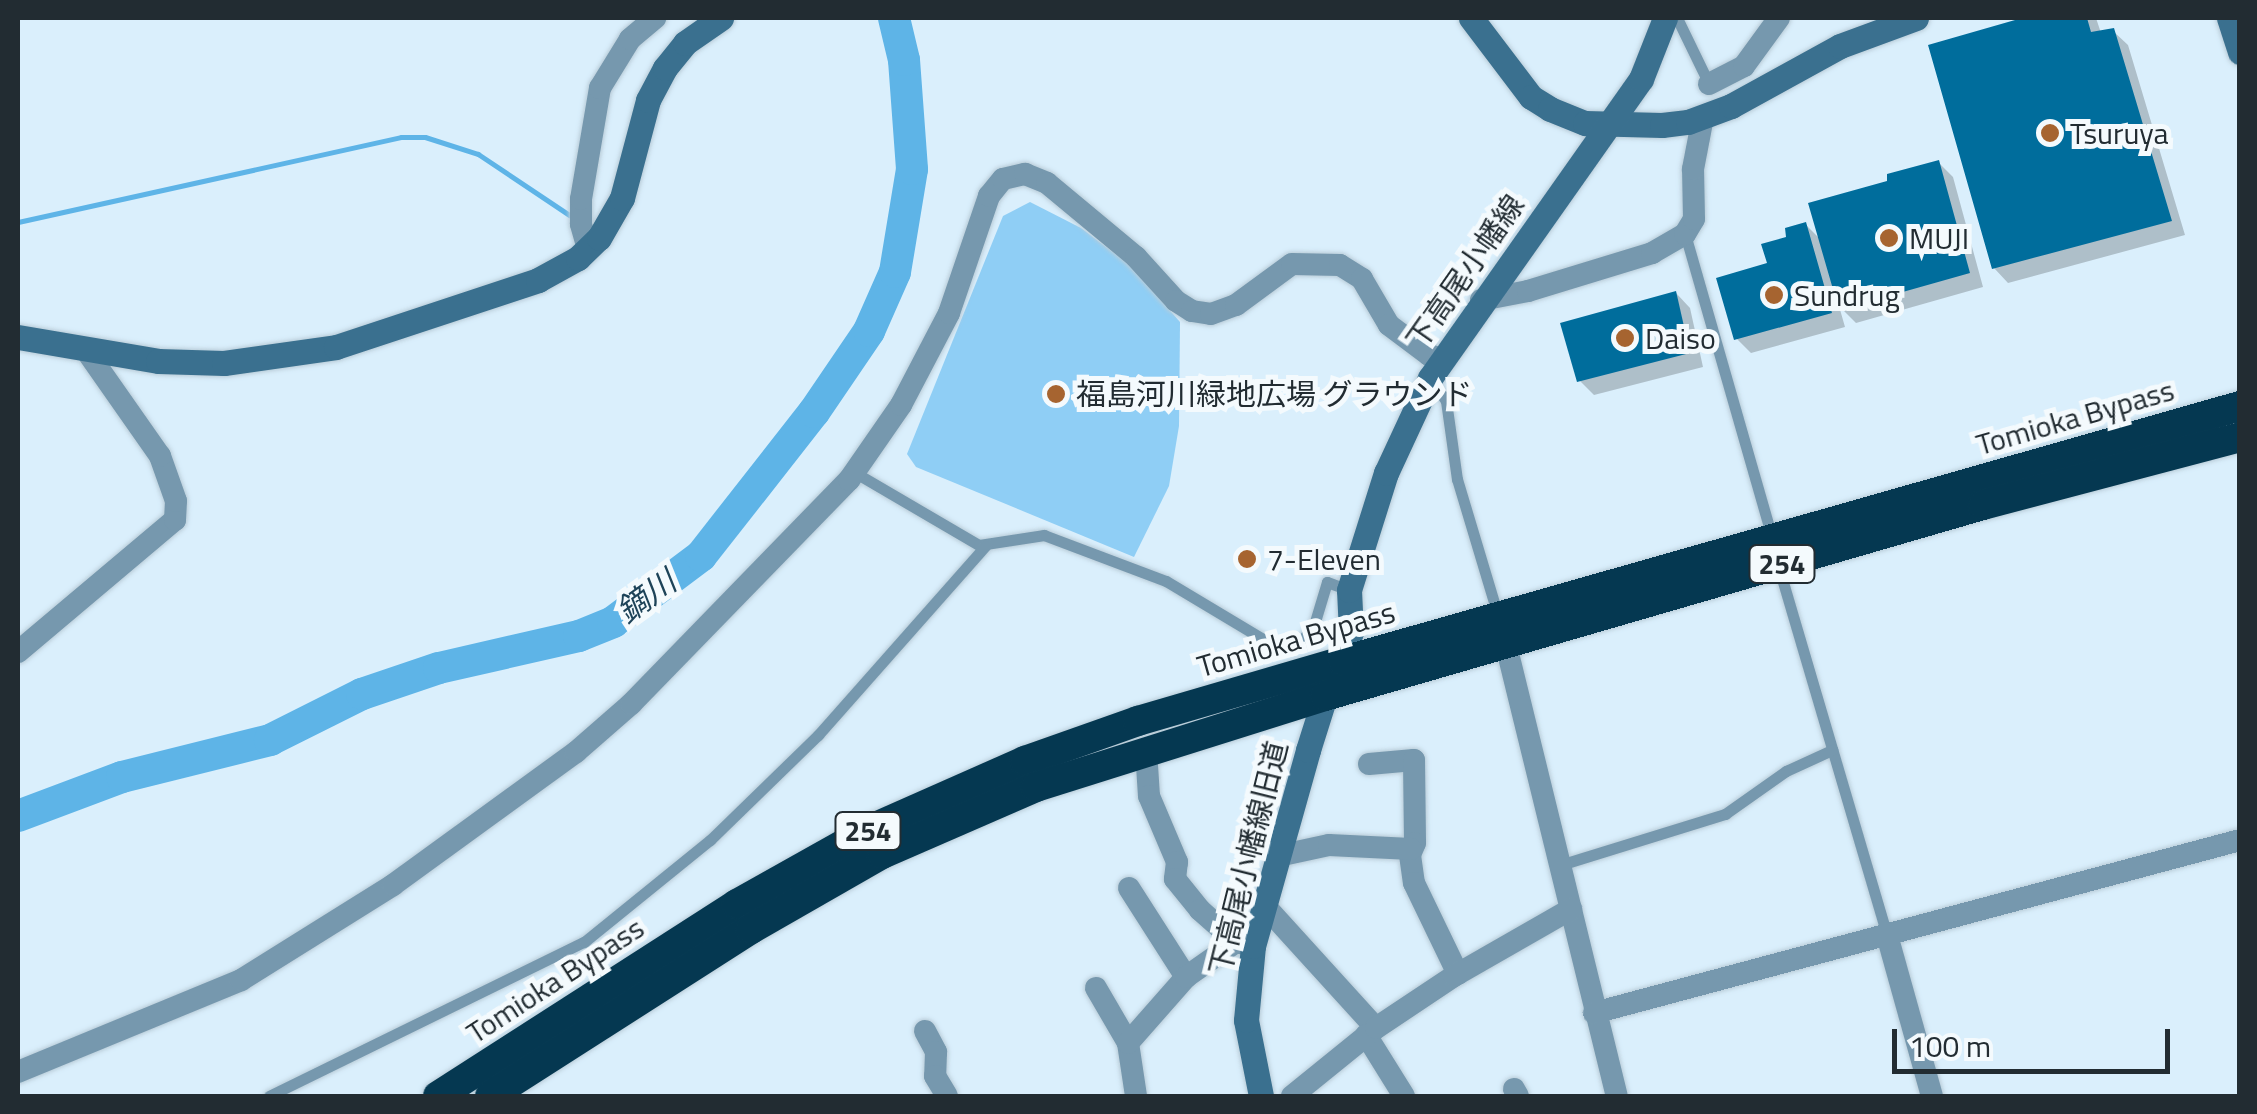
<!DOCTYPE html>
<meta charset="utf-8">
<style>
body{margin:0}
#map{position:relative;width:2257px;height:1114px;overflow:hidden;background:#daeffc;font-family:"Titillium Web","Noto Sans JP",sans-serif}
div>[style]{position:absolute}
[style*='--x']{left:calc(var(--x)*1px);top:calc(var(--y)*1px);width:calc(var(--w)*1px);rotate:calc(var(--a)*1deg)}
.green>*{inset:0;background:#8fcef5}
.shadow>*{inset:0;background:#0003}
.stream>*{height:5px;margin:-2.5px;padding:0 2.5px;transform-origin:2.5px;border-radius:2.5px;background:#5eb4e7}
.river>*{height:32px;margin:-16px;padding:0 16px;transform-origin:16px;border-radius:16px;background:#5eb4e7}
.building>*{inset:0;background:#006d9c}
.roads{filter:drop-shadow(0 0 2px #b9ccd8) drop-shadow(0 0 2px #b9ccd8)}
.lane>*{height:11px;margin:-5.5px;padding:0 5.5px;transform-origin:5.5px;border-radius:5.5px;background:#7698ae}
.street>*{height:22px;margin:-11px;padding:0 11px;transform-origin:11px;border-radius:11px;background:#7698ae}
.secondary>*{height:25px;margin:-12.5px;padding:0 12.5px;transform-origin:12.5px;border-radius:12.5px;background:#3a708f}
.highway>*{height:30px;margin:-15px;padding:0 15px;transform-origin:15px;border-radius:15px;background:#053851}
.dots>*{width:28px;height:28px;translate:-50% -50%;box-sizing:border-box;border:5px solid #f4fafd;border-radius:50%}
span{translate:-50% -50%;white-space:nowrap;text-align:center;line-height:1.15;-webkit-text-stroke:10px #f4fafd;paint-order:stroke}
.shield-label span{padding:2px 8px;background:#f4fafd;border:2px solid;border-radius:8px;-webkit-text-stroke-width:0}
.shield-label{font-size:28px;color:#222c32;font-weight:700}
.poi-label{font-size:30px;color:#222c32}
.left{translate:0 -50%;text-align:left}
.street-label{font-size:30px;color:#222c32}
.water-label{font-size:32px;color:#1e4358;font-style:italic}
.frame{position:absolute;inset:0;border:20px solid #222c32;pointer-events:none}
.scale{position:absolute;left:1892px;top:1029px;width:278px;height:45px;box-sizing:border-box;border:5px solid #222c32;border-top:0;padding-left:12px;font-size:30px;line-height:35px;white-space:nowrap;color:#222c32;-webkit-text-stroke:8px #f4fafd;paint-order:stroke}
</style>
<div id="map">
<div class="green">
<div style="clip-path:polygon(1030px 202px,1081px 228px,1131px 266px,1180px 322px,1179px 426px,1169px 486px,1134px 557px,916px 467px,907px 454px,1003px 216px)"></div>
</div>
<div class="shadow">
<div style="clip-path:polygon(2031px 18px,2096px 18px,2101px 33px,2113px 31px,2128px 45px,2185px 235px,2008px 283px,1994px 268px,1931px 46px)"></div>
<div style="clip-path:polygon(1939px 163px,1953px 177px,1983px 287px,1856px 323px,1839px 306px,1845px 327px,1751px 353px,1736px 338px,1770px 265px,1789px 239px,1806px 225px,1822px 241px,1890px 183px)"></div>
<div style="clip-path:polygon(1676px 293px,1690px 308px,1703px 367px,1594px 395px,1579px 380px)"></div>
</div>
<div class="stream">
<div style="--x:18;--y:222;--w:392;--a:-12.5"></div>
<div style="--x:401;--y:137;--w:24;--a:0"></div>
<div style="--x:425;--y:137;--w:56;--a:17.8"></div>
<div style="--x:478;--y:154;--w:110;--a:33.8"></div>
</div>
<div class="river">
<div style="--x:18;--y:816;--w:111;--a:-20.6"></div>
<div style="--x:122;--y:777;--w:153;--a:-14"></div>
<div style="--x:270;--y:740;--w:103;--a:-26.6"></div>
<div style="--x:362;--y:694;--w:81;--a:-18.7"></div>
<div style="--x:439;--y:668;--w:144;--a:-12.9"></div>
<div style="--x:579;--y:636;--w:37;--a:-22"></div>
<div style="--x:613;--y:622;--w:110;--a:-36.9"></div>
<div style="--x:701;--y:556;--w:183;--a:-51.9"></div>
<div style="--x:814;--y:412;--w:98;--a:-55.8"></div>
<div style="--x:869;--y:331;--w:64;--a:-66.2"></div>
<div style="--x:895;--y:272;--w:104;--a:-80.6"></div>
<div style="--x:912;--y:169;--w:109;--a:-94.2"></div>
<div style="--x:904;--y:60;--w:43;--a:-103.4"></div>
</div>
<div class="building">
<div style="clip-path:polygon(2022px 18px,2087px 18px,2091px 32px,2114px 28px,2172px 221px,1992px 269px,1928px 45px)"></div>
<div style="clip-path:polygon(1939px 160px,1970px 273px,1839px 310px,1808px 203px,1887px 181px,1887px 174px)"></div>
<div style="clip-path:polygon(1806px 222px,1832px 313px,1734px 340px,1716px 278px,1767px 263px,1761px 244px,1786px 237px,1785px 228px)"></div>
<div style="clip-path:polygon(1676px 291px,1690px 353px,1577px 382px,1560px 323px)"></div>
</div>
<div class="roads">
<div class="lane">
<div style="--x:1677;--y:18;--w:73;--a:64.1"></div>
<div style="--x:1685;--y:234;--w:316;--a:74"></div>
<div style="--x:1430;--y:378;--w:28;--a:55"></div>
<div style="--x:1446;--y:401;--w:79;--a:82"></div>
<div style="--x:1457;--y:479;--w:143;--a:73.3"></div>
<div style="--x:854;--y:472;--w:145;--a:30.3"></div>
<div style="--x:979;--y:545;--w:66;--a:-8.7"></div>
<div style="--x:1044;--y:535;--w:130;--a:20.7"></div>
<div style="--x:1166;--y:581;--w:125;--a:30.9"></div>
<div style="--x:1273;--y:645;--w:20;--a:0"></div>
<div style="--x:1293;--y:645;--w:12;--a:-31"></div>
<div style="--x:1303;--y:639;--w:18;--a:-52"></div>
<div style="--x:1314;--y:625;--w:45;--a:-73.2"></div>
<div style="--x:1327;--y:582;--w:23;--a:20"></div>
<div style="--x:1778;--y:565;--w:386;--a:73.6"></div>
<div style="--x:1560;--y:865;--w:173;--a:-17.2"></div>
<div style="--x:1725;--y:814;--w:75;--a:-35.2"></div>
<div style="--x:1786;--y:771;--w:51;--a:-24.5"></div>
<div style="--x:269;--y:1096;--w:351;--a:-26.1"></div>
<div style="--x:584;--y:942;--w:162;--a:-39"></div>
<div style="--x:710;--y:840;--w:151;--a:-44.2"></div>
<div style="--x:818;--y:735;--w:254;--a:-48.5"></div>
</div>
<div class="street">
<div style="--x:1709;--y:84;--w:39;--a:-27"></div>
<div style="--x:1744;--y:66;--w:59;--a:-53.9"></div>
<div style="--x:588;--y:249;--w:26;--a:-106"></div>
<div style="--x:581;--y:224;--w:25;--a:-90"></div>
<div style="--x:581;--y:199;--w:113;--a:-80.3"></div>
<div style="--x:600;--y:88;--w:57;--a:-58.5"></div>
<div style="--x:630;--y:39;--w:33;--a:-40"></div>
<div style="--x:1481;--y:300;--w:48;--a:-10.8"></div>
<div style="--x:1528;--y:291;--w:130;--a:-17"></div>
<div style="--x:1652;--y:253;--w:38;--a:-30"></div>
<div style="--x:1685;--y:234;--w:17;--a:-59"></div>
<div style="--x:1694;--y:219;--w:50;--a:-91.1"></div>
<div style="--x:1693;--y:169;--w:53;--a:-79.1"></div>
<div style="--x:1506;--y:645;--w:464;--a:76.2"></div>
<div style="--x:18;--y:652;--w:205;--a:-40.1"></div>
<div style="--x:175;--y:520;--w:19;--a:-87"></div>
<div style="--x:176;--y:501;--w:48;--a:-109.6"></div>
<div style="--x:160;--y:456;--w:131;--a:-125"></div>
<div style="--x:1146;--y:750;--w:46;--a:86.3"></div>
<div style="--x:1149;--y:796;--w:72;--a:67"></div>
<div style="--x:1177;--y:862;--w:17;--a:97"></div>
<div style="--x:1175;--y:879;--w:40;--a:51"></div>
<div style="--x:1200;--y:910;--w:48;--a:41.6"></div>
<div style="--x:1236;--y:942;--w:17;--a:13"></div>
<div style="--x:1369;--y:764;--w:45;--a:-5.1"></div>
<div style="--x:1414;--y:760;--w:83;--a:89.3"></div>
<div style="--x:1415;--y:843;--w:13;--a:113"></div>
<div style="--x:1410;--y:855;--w:28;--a:82"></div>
<div style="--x:1414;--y:883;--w:101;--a:64.2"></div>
<div style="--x:1278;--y:856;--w:52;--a:-12.2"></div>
<div style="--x:1329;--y:845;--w:82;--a:2.8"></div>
<div style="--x:1129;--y:888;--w:106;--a:57.4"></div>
<div style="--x:1264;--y:905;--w:166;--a:47.7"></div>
<div style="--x:1887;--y:935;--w:167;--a:74.4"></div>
<div style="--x:1096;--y:988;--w:64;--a:59.8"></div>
<div style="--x:1128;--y:1043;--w:54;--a:81.4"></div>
<div style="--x:1594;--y:1013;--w:669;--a:-14.99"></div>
<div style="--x:925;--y:1031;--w:24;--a:62"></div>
<div style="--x:936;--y:1052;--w:24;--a:92"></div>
<div style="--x:935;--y:1076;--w:23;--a:59"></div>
<div style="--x:1366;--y:1035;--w:72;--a:58.1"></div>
<div style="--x:1128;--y:1043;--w:88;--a:-48.7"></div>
<div style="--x:1186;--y:977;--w:61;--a:-35"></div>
<div style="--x:18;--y:1072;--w:241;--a:-22.4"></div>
<div style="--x:241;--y:980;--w:179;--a:-32"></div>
<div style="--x:393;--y:885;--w:226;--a:-36"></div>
<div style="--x:576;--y:752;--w:73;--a:-41.1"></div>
<div style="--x:631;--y:704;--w:313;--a:-45.8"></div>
<div style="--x:849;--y:480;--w:91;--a:-55.3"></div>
<div style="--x:901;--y:405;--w:104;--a:-62.4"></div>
<div style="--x:949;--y:313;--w:124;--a:-71.1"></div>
<div style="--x:989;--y:196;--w:22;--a:-51"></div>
<div style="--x:1003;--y:179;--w:23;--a:-13"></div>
<div style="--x:1025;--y:174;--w:24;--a:22"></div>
<div style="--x:1047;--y:183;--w:116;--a:39.7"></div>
<div style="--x:1136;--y:257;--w:59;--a:47.7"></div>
<div style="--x:1176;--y:301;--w:19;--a:32"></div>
<div style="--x:1192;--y:311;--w:19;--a:9"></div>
<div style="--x:1211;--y:314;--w:27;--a:-20"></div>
<div style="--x:1236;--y:305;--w:69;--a:-36.2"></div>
<div style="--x:1292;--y:264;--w:48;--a:1.2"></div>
<div style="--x:1340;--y:265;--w:26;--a:32"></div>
<div style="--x:1362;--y:279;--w:53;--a:59.6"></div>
<div style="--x:1389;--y:325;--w:50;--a:36.9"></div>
<div style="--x:1429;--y:355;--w:14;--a:17"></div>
<div style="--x:1514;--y:1089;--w:8;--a:60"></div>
<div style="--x:1292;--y:1096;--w:108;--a:-39"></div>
<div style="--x:1376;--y:1028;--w:94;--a:-33.7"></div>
<div style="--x:1454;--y:976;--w:135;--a:-29.8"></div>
</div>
<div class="secondary">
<div style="--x:1471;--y:18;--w:99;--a:52.8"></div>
<div style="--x:1531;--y:97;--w:22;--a:32"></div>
<div style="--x:1550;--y:109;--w:38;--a:22"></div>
<div style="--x:1585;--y:123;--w:77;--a:1.5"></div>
<div style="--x:1662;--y:125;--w:26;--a:-7"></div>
<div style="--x:1688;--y:122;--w:46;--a:-20.4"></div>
<div style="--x:1731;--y:106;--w:124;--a:-28.8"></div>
<div style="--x:1840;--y:46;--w:81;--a:-20.2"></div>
<div style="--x:2229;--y:18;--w:36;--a:72"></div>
<div style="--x:18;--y:337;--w:142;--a:9.7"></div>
<div style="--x:158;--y:361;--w:66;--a:1.7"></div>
<div style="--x:224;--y:363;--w:113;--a:-8.1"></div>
<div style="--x:336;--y:347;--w:213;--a:-18.3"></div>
<div style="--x:538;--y:280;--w:46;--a:-28.8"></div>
<div style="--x:578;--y:258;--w:29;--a:-44"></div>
<div style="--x:599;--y:238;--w:46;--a:-60.1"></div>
<div style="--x:622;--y:198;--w:101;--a:-75.1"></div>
<div style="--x:648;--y:100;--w:36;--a:-62"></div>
<div style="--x:665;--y:68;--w:32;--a:-51"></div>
<div style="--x:685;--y:43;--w:44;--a:-34.8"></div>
<div style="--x:1261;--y:1096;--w:77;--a:-101.2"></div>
<div style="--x:1246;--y:1020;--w:74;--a:-84.6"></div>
<div style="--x:1253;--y:946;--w:204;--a:-74.3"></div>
<div style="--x:1308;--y:750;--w:57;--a:-72.5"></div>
<div style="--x:1325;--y:696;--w:39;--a:-63"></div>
<div style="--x:1343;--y:661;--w:30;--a:-75"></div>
<div style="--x:1351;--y:632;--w:42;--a:-92.7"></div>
<div style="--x:1349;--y:590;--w:123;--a:-72.5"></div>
<div style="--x:1386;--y:473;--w:105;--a:-65.1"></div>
<div style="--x:1430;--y:378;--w:366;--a:-54.8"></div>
<div style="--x:1641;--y:79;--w:66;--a:-68.5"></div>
</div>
<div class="highway">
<div style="--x:438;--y:1096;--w:355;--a:-32.7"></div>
<div style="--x:737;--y:904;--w:151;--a:-29.3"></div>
<div style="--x:869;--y:830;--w:171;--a:-23.9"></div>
<div style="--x:1025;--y:761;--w:120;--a:-19.5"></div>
<div style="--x:1138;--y:721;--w:214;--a:-16.3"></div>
<div style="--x:1343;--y:661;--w:933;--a:-15.87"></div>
<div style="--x:490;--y:1096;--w:310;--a:-32.6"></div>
<div style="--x:751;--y:929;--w:151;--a:-29.8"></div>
<div style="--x:882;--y:854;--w:168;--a:-23.5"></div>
<div style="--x:1036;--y:787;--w:303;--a:-17.5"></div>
<div style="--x:1325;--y:696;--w:685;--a:-16.19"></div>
<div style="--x:1983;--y:505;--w:266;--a:-14.8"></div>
</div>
</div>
<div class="dots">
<div style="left:2050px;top:133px;background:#a66430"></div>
<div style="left:1889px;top:238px;background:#a66430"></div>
<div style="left:1774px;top:295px;background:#a66430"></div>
<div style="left:1625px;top:338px;background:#a66430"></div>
<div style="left:1056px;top:394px;background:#a66430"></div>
<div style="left:1247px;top:559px;background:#a66430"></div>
</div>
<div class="shield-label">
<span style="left:1782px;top:564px">254</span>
<span style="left:868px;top:831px">254</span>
</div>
<div class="poi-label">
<span class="left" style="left:2070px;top:133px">Tsuruya</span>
<span class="left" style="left:1909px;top:238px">MUJI</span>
<span class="left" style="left:1794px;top:295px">Sundrug</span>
<span class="left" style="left:1645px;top:338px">Daiso</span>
<span class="left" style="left:1076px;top:394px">福島河川緑地広場 グラウンド</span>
<span class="left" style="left:1267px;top:559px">7-Eleven</span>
</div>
<div class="street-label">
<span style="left:1465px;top:272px;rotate:-55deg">下高尾小幡線</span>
<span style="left:2075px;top:417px;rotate:-16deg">Tomioka Bypass</span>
<span style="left:1296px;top:639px;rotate:-16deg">Tomioka Bypass</span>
<span style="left:1248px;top:858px;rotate:-76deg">下高尾小幡線旧道</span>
<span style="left:555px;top:980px;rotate:-33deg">Tomioka Bypass</span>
</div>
<div class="water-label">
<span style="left:646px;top:596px;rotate:-36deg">鏑川</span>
</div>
<div class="frame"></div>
<div class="scale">100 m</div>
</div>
